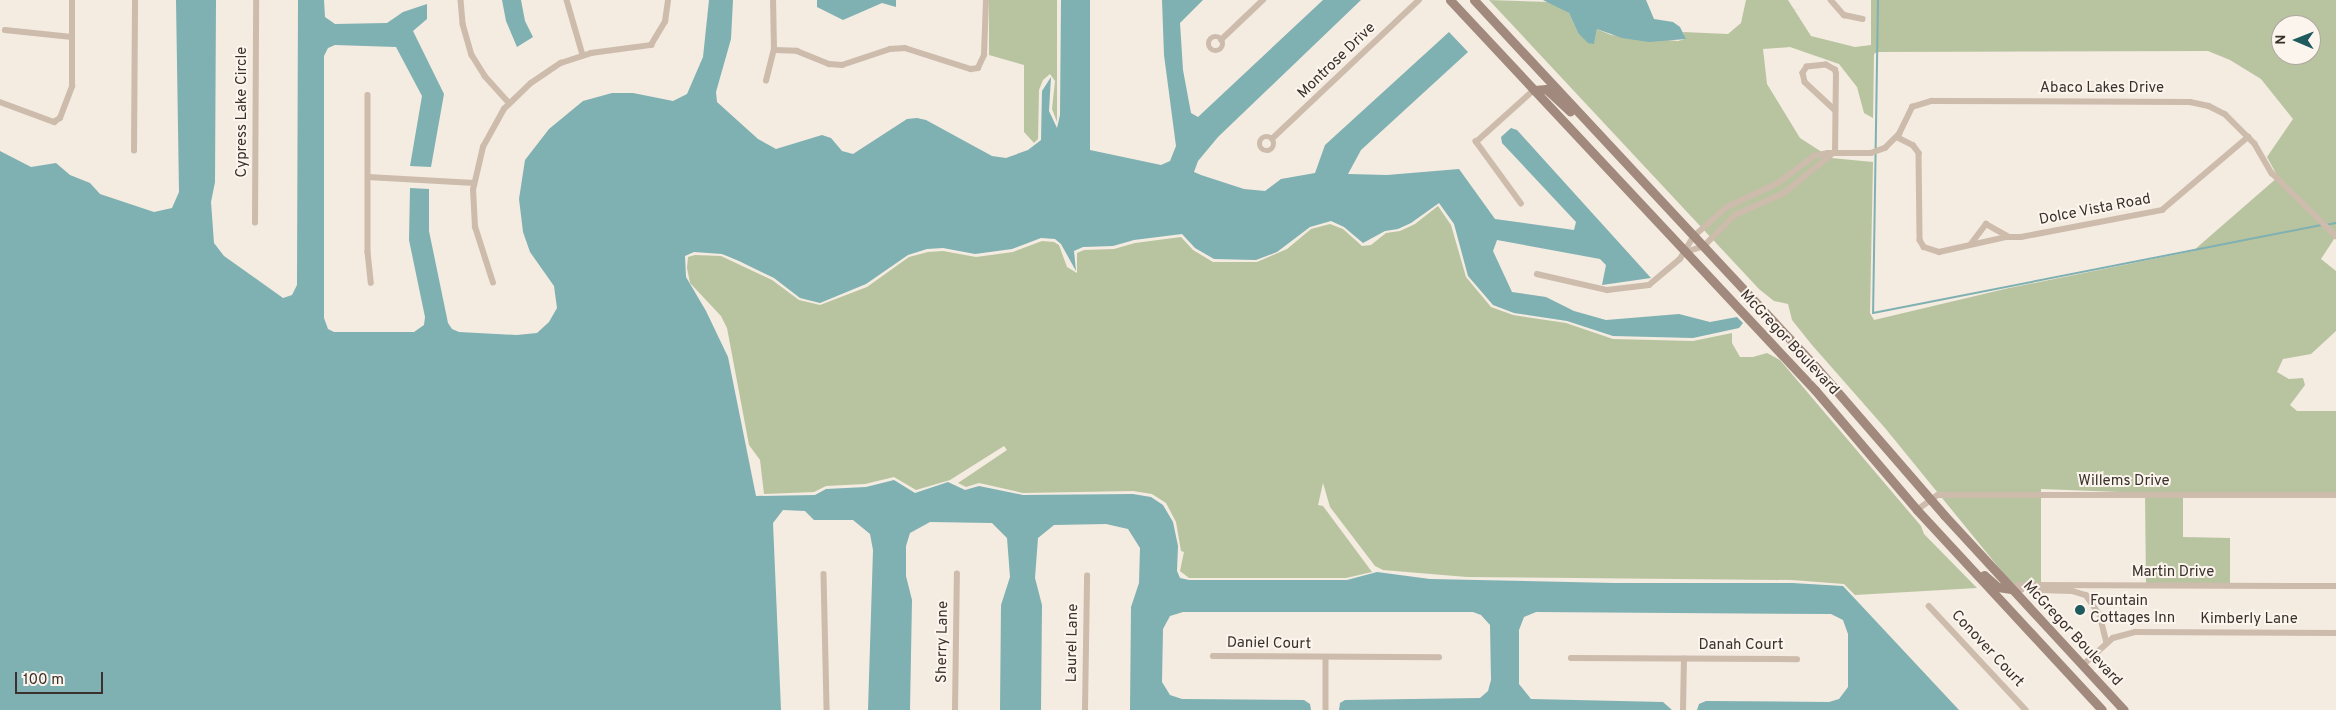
<!DOCTYPE html>
<style>
body{margin:0}
#map{position:relative;width:2336px;height:710px;overflow:hidden;background:#f4ebe1;font-family:Overpass,sans-serif}
div>[style]{position:absolute}
[style*='--x']{left:calc(var(--x)*1px);top:calc(var(--y)*1px);width:calc(var(--w)*1px);rotate:calc(var(--a)*1deg)}
.green>*{inset:0;background:#b8c4a0}
.water>*{inset:0;background:#7fb0b2}
.stream>*{height:2px;margin:-1px;padding:0 1px;transform-origin:1px;border-radius:1px;background:#7fb0b2}
.minor>*{height:5.5px;margin:-2.75px;padding:0 2.75px;transform-origin:2.75px;border-radius:2.75px;background:#cdbbac}
.minor>.ring{margin:-2.75px;padding:0;box-sizing:content-box;background:none;border:5.5px solid #cdbbac;border-radius:50%}
.secondary>*{height:9px;margin:-4.5px;padding:0 4.5px;transform-origin:4.5px;border-radius:4.5px;background:#a18a7d}
.dots>*{width:14px;height:14px;translate:-50% -50%;box-sizing:border-box;border:2px solid #fbf5ee;border-radius:50%}
span{translate:-50% -50%;white-space:nowrap;text-align:center;line-height:1.15;-webkit-text-stroke:4px #fbf5ee;paint-order:stroke}
.street-label{font-size:15px;color:#3b302b}
.poi-label{font-size:15px;color:#3b302b}
.left{translate:0 -50%;text-align:left}
.north{position:absolute;left:2271px;top:15px;width:50px;height:50px;box-sizing:border-box;background:#fbf5ee;border:1px solid #aea6a0;border-radius:50%;rotate:271deg;font-size:14px;font-weight:700;line-height:20px;text-align:center;color:#3b302b}
.north::after{content:'';display:block;margin:auto;width:18px;height:22px;background:#1f5a5e;clip-path:polygon(50% 0,100% 100%,50% 72%,0 100%)}
.scale{position:absolute;left:15px;top:672px;width:88px;height:22px;box-sizing:border-box;border:2px solid #3b302b;border-top:0;padding-left:6px;font-size:15px;line-height:18px;white-space:nowrap;color:#3b302b;-webkit-text-stroke:4px #fbf5ee;paint-order:stroke}
</style>
<div id="map">
<div class="green">
<div style="clip-path:polygon(989px 0,1057px 0,1057px 122px,1052px 109px,1055px 81px,1050px 74px,1043px 80px,1039px 90px,1038px 139px,1034px 143px,1024px 132px,1024px 65px,989px 55px)"></div>
<div style="clip-path:polygon(evenodd,1489px 0,1550px 2px,1569px 13px,1578px 33px,1594px 43px,1597px 29px,1611px 35px,1678px 41px,1685px 39px,1683px 32px,1728px 34px,1741px 23px,1746px 0,1788px 0,1811px 36px,1855px 47px,1871px 45px,1871px 0,2336px 0,2336px 236px,2321px 259px,2336px 271px,2336px 331px,2311px 354px,2283px 359px,2277px 372px,2289px 379px,2303px 378px,2305px 385px,2290px 405px,2297px 411px,2336px 411px,2336px 492px,2183px 495px,2183px 537px,2230px 538px,2230px 587px,2146px 583px,2145px 493px,2041px 489px,2041px 582px,2013px 585px,1885px 428px,1812px 345px,1792px 320px,1788px 304px,1774px 301px,1759px 289px,1489px 0,2281px 25px,2311px 25px,2311px 55px,2281px 55px,2281px 25px,1489px 0,1790px 47px,1839px 64px,1857px 87px,1864px 113px,1873px 118px,1874px 54px,1877px 52px,2208px 51px,2230px 60px,2261px 79px,2293px 119px,2267px 157px,2278px 177px,2193px 251px,2009px 288px,1874px 320px,1870px 313px,1873px 162px,1831px 158px,1800px 138px,1767px 84px,1763px 49px,1790px 47px)"></div>
<div style="clip-path:polygon(1438px 206px,1451px 225px,1466px 277px,1491px 307px,1513px 315px,1566px 323px,1613px 339px,1693px 341px,1732px 333px,1732px 343px,1740px 357px,1753px 357px,1767px 353px,1780px 360px,1921px 526px,1924px 534px,1977px 588px,1855px 595px,1844px 584px,1792px 580px,1467px 577px,1383px 570px,1375px 566px,1330px 507px,1323px 483px,1318px 505px,1323px 506px,1372px 572px,1346px 578px,1189px 578px,1180px 571px,1184px 552px,1181px 551px,1176px 522px,1166px 503px,1152px 494px,1133px 491px,1023px 493px,979px 483px,966px 487px,958px 483px,1007px 450px,1004px 446px,950px 480px,916px 490px,894px 477px,865px 484px,826px 486px,814px 492px,764px 494px,760px 460px,749px 445px,727px 328px,721px 316px,690px 283px,687px 268px,688px 257px,695px 255px,721px 256px,772px 280px,799px 300px,820px 305px,867px 287px,909px 257px,928px 252px,943px 251px,976px 257px,1013px 252px,1042px 241px,1054px 242px,1059px 245px,1067px 267px,1077px 273px,1077px 253px,1084px 250px,1114px 249px,1135px 243px,1181px 237px,1193px 250px,1213px 262px,1257px 262px,1287px 249px,1311px 229px,1330px 224px,1343px 229px,1362px 246px,1371px 245px,1386px 233px,1400px 231px,1415px 224px)"></div>
</div>
<div class="water">
<div style="clip-path:polygon(176px 0,216px 0,215px 182px,211px 202px,214px 243px,224px 256px,283px 298px,292px 295px,297px 285px,298px 0,324px 0,325px 17px,335px 24px,387px 23px,403px 12px,427px 4px,427px 19px,413px 31px,444px 94px,431px 167px,410px 166px,422px 96px,396px 47px,335px 45px,328px 48px,324px 56px,324px 318px,328px 329px,334px 332px,414px 332px,424px 325px,425px 317px,409px 240px,410px 188px,429px 189px,429px 231px,448px 323px,452px 329px,459px 332px,517px 335px,537px 333px,549px 322px,557px 308px,554px 286px,530px 252px,523px 232px,519px 199px,525px 160px,549px 129px,583px 101px,612px 93px,633px 93px,673px 101px,687px 94px,703px 57px,709px 0,733px 0,731px 39px,716px 92px,717px 102px,758px 139px,776px 149px,822px 135px,831px 138px,842px 151px,853px 154px,907px 119px,917px 118px,926px 120px,992px 156px,1006px 158px,1028px 150px,1041px 140px,1042px 91px,1051px 77px,1049px 111px,1057px 128px,1060px 115px,1061px 0,1090px 0,1090px 150px,1161px 165px,1170px 161px,1176px 146px,1164px 55px,1162px 0,1203px 0,1180px 23px,1183px 70px,1191px 113px,1198px 117px,1323px 0,1361px 0,1218px 137px,1198px 161px,1194px 172px,1201px 175px,1244px 189px,1265px 191px,1281px 179px,1315px 173px,1325px 145px,1449px 32px,1468px 52px,1361px 150px,1348px 174px,1387px 175px,1459px 169px,1495px 219px,1574px 230px,1576px 222px,1502px 143px,1501px 137px,1511px 128px,1517px 130px,1651px 278px,1602px 285px,1606px 265px,1600px 259px,1497px 240px,1493px 251px,1512px 292px,1546px 297px,1574px 311px,1606px 320px,1679px 314px,1710px 322px,1737px 317px,1743px 323px,1739px 328px,1693px 338px,1613px 336px,1567px 321px,1514px 313px,1493px 305px,1468px 276px,1454px 224px,1439px 203px,1411px 223px,1398px 229px,1385px 231px,1363px 243px,1344px 227px,1331px 221px,1310px 227px,1277px 252px,1256px 260px,1214px 259px,1195px 248px,1182px 234px,1134px 240px,1113px 246px,1083px 247px,1074px 251px,1076px 271px,1061px 244px,1055px 239px,1041px 238px,1012px 249px,975px 254px,943px 248px,927px 249px,908px 255px,866px 284px,820px 303px,800px 298px,774px 278px,739px 261px,722px 254px,694px 252px,685px 256px,686px 277px,706px 311px,728px 357px,756px 496px,815px 495px,826px 489px,866px 487px,894px 480px,915px 493px,948px 482px,965px 490px,979px 486px,1023px 495px,1133px 494px,1151px 497px,1163px 505px,1173px 522px,1178px 546px,1177px 571px,1180px 578px,1189px 580px,1347px 580px,1377px 572px,1430px 579px,1614px 583px,1792px 583px,1843px 586px,1959px 710px,1697px 710px,1699px 704px,1706px 701px,1829px 702px,1839px 699px,1848px 687px,1848px 634px,1843px 620px,1831px 614px,1536px 612px,1524px 617px,1519px 630px,1519px 684px,1531px 699px,1663px 702px,1672px 710px,1339px 710px,1340px 703px,1345px 700px,1480px 698px,1488px 691px,1491px 680px,1490px 625px,1481px 615px,1473px 612px,1183px 612px,1170px 616px,1163px 629px,1162px 682px,1170px 695px,1182px 699px,1304px 700px,1310px 704px,1311px 710px,1130px 710px,1131px 607px,1139px 583px,1140px 548px,1128px 529px,1106px 524px,1054px 525px,1038px 538px,1035px 578px,1042px 605px,1041px 710px,1000px 710px,1001px 605px,1010px 577px,1007px 538px,992px 523px,930px 522px,910px 533px,906px 546px,906px 576px,912px 600px,910px 710px,868px 710px,873px 550px,870px 534px,853px 520px,814px 520px,805px 511px,783px 510px,773px 523px,781px 710px,0 710px,0 151px,31px 167px,56px 163px,70px 175px,90px 183px,100px 194px,154px 212px,172px 208px,179px 192px)"></div>
<div style="clip-path:polygon(502px 0,521px 0,525px 21px,533px 37px,517px 47px,506px 21px)"></div>
<div style="clip-path:polygon(817px 0,896px 0,896px 7px,882px 3px,843px 20px,817px 7px)"></div>
<div style="clip-path:polygon(1543px 0,1646px 0,1654px 19px,1673px 22px,1680px 27px,1686px 39px,1649px 42px,1622px 38px,1597px 29px,1594px 44px,1588px 43px,1578px 33px,1569px 13px)"></div>
</div>
<div class="stream">
<div style="--x:1878;--y:0;--w:313;--a:90.9"></div>
<div style="--x:1873;--y:313;--w:457;--a:-11.1"></div>
<div style="--x:2326;--y:225;--w:10;--a:-11"></div>
</div>
<div class="minor">
<div style="--x:461;--y:0;--w:24;--a:85"></div>
<div style="--x:463;--y:24;--w:32;--a:74"></div>
<div style="--x:472;--y:55;--w:25;--a:58"></div>
<div style="--x:485;--y:76;--w:36;--a:48"></div>
<div style="--x:567;--y:0;--w:57;--a:73.8"></div>
<div style="--x:1831;--y:0;--w:20;--a:49"></div>
<div style="--x:1844;--y:15;--w:19;--a:12"></div>
<div style="--x:5;--y:30;--w:67;--a:6"></div>
<div class="ring" style="left:1209px;top:37px;width:8.5px;height:8.5px"></div>
<div style="--x:1221;--y:40;--w:58;--a:-43.6"></div>
<div style="--x:774;--y:50;--w:23;--a:2"></div>
<div style="--x:797;--y:51;--w:35;--a:22"></div>
<div style="--x:829;--y:64;--w:13;--a:4"></div>
<div style="--x:842;--y:65;--w:51;--a:-18.4"></div>
<div style="--x:890;--y:49;--w:15;--a:-4"></div>
<div style="--x:905;--y:48;--w:69;--a:17.7"></div>
<div style="--x:971;--y:69;--w:7;--a:-8"></div>
<div style="--x:978;--y:68;--w:14;--a:-65"></div>
<div style="--x:984;--y:55;--w:55;--a:-87.9"></div>
<div style="--x:766;--y:81;--w:32;--a:-76"></div>
<div style="--x:774;--y:50;--w:50;--a:-91.1"></div>
<div style="--x:368;--y:95;--w:157;--a:90"></div>
<div style="--x:368;--y:252;--w:31;--a:84"></div>
<div style="--x:0;--y:102;--w:58;--a:20.3"></div>
<div style="--x:54;--y:122;--w:7;--a:-34"></div>
<div style="--x:60;--y:118;--w:34;--a:-69"></div>
<div style="--x:72;--y:86;--w:86;--a:-90"></div>
<div style="--x:1897;--y:137;--w:18;--a:27"></div>
<div style="--x:1913;--y:145;--w:10;--a:53"></div>
<div style="--x:1919;--y:153;--w:87;--a:89.3"></div>
<div style="--x:1920;--y:240;--w:8;--a:60"></div>
<div style="--x:1924;--y:247;--w:16;--a:18"></div>
<div style="--x:1939;--y:252;--w:69;--a:-12.6"></div>
<div style="--x:2006;--y:237;--w:15;--a:0"></div>
<div style="--x:2021;--y:237;--w:144;--a:-10.8"></div>
<div style="--x:2162;--y:210;--w:113;--a:-40.3"></div>
<div class="ring" style="left:1260px;top:137px;width:8.5px;height:8.5px"></div>
<div style="--x:1272;--y:139;--w:202;--a:-43.4"></div>
<div style="--x:134;--y:151;--w:151;--a:-89.6"></div>
<div style="--x:1835;--y:153;--w:79;--a:-89.3"></div>
<div style="--x:1836;--y:74;--w:4;--a:-104"></div>
<div style="--x:1835;--y:70;--w:10;--a:-151"></div>
<div style="--x:1826;--y:65;--w:19;--a:174"></div>
<div style="--x:1807;--y:67;--w:7;--a:124"></div>
<div style="--x:1803;--y:73;--w:9;--a:77"></div>
<div style="--x:1805;--y:82;--w:41;--a:43"></div>
<div style="--x:368;--y:177;--w:106;--a:3.2"></div>
<div style="--x:1521;--y:204;--w:77;--a:-126"></div>
<div style="--x:1476;--y:142;--w:78;--a:-41.9"></div>
<div style="--x:255;--y:223;--w:223;--a:-89.7"></div>
<div style="--x:1971;--y:244;--w:25;--a:-53"></div>
<div style="--x:1986;--y:224;--w:25;--a:29"></div>
<div style="--x:1686;--y:252;--w:19;--a:-18"></div>
<div style="--x:1704;--y:246;--w:44;--a:-45"></div>
<div style="--x:1735;--y:215;--w:54;--a:-24.2"></div>
<div style="--x:1784;--y:193;--w:60;--a:-39"></div>
<div style="--x:1537;--y:274;--w:72;--a:12.9"></div>
<div style="--x:1607;--y:290;--w:42;--a:-6.8"></div>
<div style="--x:1649;--y:285;--w:40;--a:-40"></div>
<div style="--x:1680;--y:259;--w:27;--a:-59"></div>
<div style="--x:1694;--y:236;--w:44;--a:-41.3"></div>
<div style="--x:1727;--y:207;--w:56;--a:-25.2"></div>
<div style="--x:1778;--y:183;--w:45;--a:-36.9"></div>
<div style="--x:1814;--y:156;--w:14;--a:-12"></div>
<div style="--x:1828;--y:153;--w:43;--a:0"></div>
<div style="--x:1871;--y:153;--w:15;--a:-20"></div>
<div style="--x:1885;--y:148;--w:20;--a:-45"></div>
<div style="--x:1899;--y:134;--w:30;--a:-64"></div>
<div style="--x:1912;--y:107;--w:21;--a:-17"></div>
<div style="--x:1932;--y:101;--w:258;--a:0.2"></div>
<div style="--x:2190;--y:102;--w:19;--a:12"></div>
<div style="--x:2209;--y:106;--w:18;--a:27"></div>
<div style="--x:2225;--y:114;--w:42;--a:45"></div>
<div style="--x:2255;--y:144;--w:34;--a:60"></div>
<div style="--x:2272;--y:173;--w:90;--a:44.5"></div>
<div style="--x:493;--y:283;--w:59;--a:-107.8"></div>
<div style="--x:475;--y:227;--w:37;--a:-93"></div>
<div style="--x:473;--y:190;--w:44;--a:-76.9"></div>
<div style="--x:483;--y:147;--w:43;--a:-61.1"></div>
<div style="--x:504;--y:109;--w:37;--a:-44"></div>
<div style="--x:531;--y:83;--w:36;--a:-34"></div>
<div style="--x:561;--y:63;--w:32;--a:-18"></div>
<div style="--x:591;--y:53;--w:61;--a:-7.6"></div>
<div style="--x:651;--y:45;--w:27;--a:-59"></div>
<div style="--x:665;--y:22;--w:22;--a:-82"></div>
<div style="--x:1917;--y:510;--w:26;--a:-36"></div>
<div style="--x:1938;--y:495;--w:398;--a:0"></div>
<div style="--x:824;--y:574;--w:136;--a:88.7"></div>
<div style="--x:2011;--y:589;--w:9;--a:-27"></div>
<div style="--x:2019;--y:585;--w:317;--a:0.2"></div>
<div style="--x:2013;--y:589;--w:59;--a:1.9"></div>
<div style="--x:2072;--y:591;--w:15;--a:16"></div>
<div style="--x:2086;--y:595;--w:24;--a:55"></div>
<div style="--x:2100;--y:615;--w:29;--a:76"></div>
<div style="--x:1929;--y:606;--w:142;--a:47"></div>
<div style="--x:1213;--y:656;--w:226;--a:0.3"></div>
<div style="--x:1326;--y:657;--w:53;--a:90"></div>
<div style="--x:1571;--y:658;--w:226;--a:0.3"></div>
<div style="--x:2083;--y:665;--w:40;--a:-42"></div>
<div style="--x:2113;--y:638;--w:23;--a:-15"></div>
<div style="--x:2135;--y:632;--w:201;--a:0.3"></div>
<div style="--x:955;--y:710;--w:136;--a:-89.2"></div>
<div style="--x:1085;--y:710;--w:134;--a:-89.1"></div>
<div style="--x:1683;--y:710;--w:51;--a:-88.9"></div>
</div>
<div class="secondary">
<div style="--x:1450;--y:0;--w:534;--a:46.9"></div>
<div style="--x:1815;--y:390;--w:157;--a:49.6"></div>
<div style="--x:1917;--y:510;--w:272;--a:47.2"></div>
<div style="--x:1474;--y:0;--w:500;--a:47.03"></div>
<div style="--x:1815;--y:366;--w:197;--a:49.1"></div>
<div style="--x:1944;--y:515;--w:265;--a:47.3"></div>
<div style="--x:1534;--y:90;--w:12;--a:-5"></div>
<div style="--x:1546;--y:89;--w:33;--a:43"></div>
<div style="--x:1984;--y:575;--w:18;--a:41"></div>
<div style="--x:1998;--y:587;--w:13;--a:9"></div>
</div>
<div class="dots">
<div style="left:2080px;top:610px;background:#1f5a5e"></div>
</div>
<div class="street-label">
<span style="left:1337px;top:61px;rotate:-44deg">Montrose Drive</span>
<span style="left:2102px;top:89px">Abaco Lakes Drive</span>
<span style="left:243px;top:112px;rotate:-90deg">Cypress Lake Circle</span>
<span style="left:2095px;top:210px;rotate:-11deg">Dolce Vista Road</span>
<span style="left:1789px;top:343px;rotate:47deg">McGregor Boulevard</span>
<span style="left:2124px;top:482px">Willems Drive</span>
<span style="left:2173px;top:573px">Martin Drive</span>
<span style="left:2249px;top:620px">Kimberly Lane</span>
<span style="left:2072px;top:634px;rotate:47deg">McGregor Boulevard</span>
<span style="left:943px;top:642px;rotate:-89deg">Sherry Lane</span>
<span style="left:1073px;top:643px;rotate:-89deg">Laurel Lane</span>
<span style="left:1269px;top:644px;rotate:1deg">Daniel Court</span>
<span style="left:1741px;top:646px">Danah Court</span>
<span style="left:1987px;top:649px;rotate:47deg">Conover Court</span>
</div>
<div class="poi-label">
<span class="left" style="left:2090px;top:610px">Fountain<br>Cottages Inn</span>
</div>
<div class="north">N</div>
<div class="scale">100 m</div>
</div>
